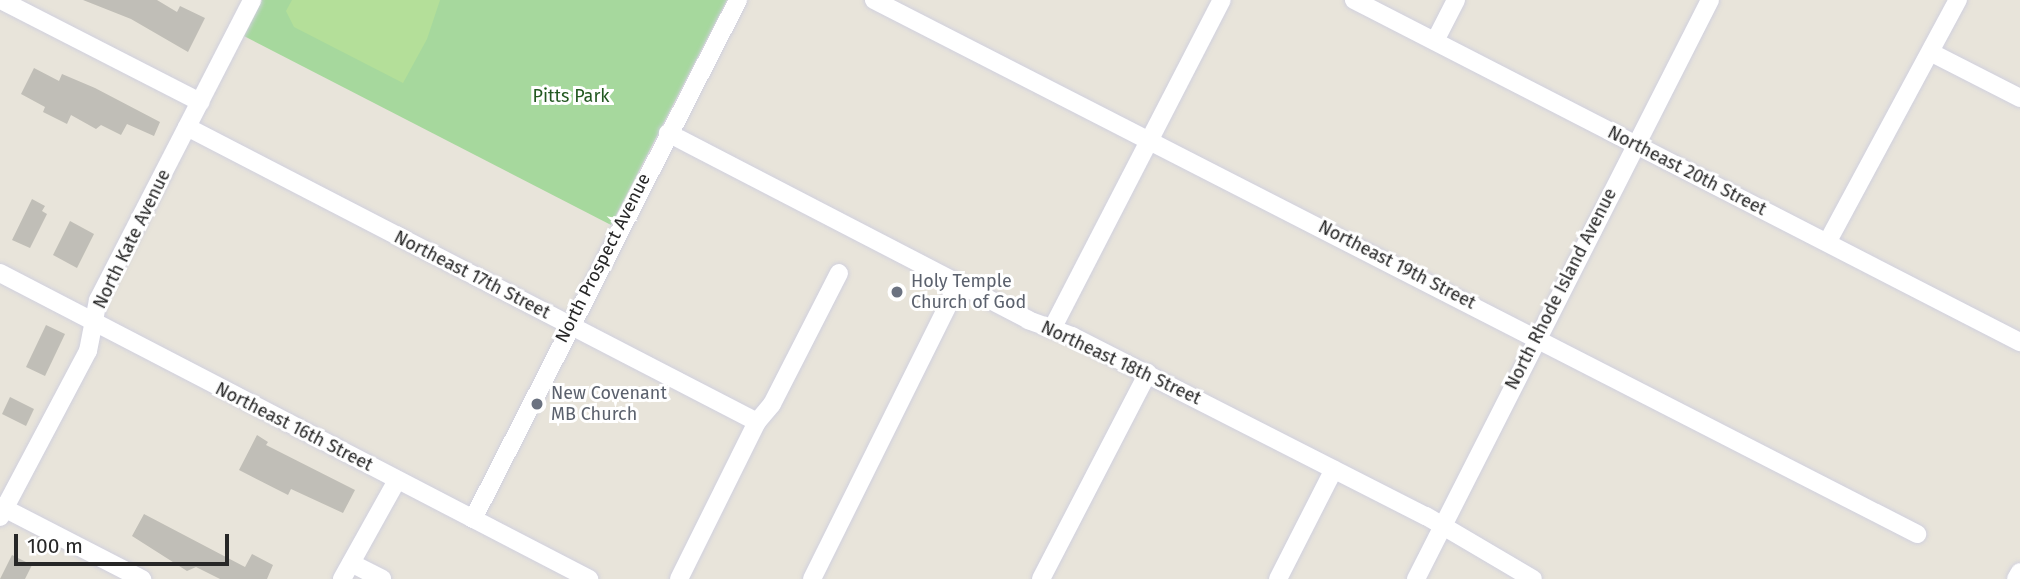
<!DOCTYPE html>
<style>
body{margin:0}
#map{position:relative;width:2020px;height:579px;overflow:hidden;background:#e8e4da;font-family:"Fira Sans",sans-serif}
div>[style]{position:absolute}
[style*='--x']{left:calc(var(--x)*1px);top:calc(var(--y)*1px);width:calc(var(--w)*1px);rotate:calc(var(--a)*1deg)}
.green>*{inset:0;background:#a6d89d}
.pitch>*{inset:0;background:#b4df99}
.building>*{inset:0;background:#c0beb7}
.roads{filter:drop-shadow(0 0 2px #d0d0de) drop-shadow(0 0 2px #d0d0de)}
.minor>*{height:18px;margin:-9px;padding:0 9px;transform-origin:9px;border-radius:9px;background:#fff}
.dots>*{width:19px;height:19px;translate:-50% -50%;box-sizing:border-box;border:4px solid #fff;border-radius:50%}
span{translate:-50% -50%;white-space:nowrap;text-align:center;line-height:1.15;-webkit-text-stroke:6px #fff;paint-order:stroke}
.park-label{font-size:18px;color:#235921}
.street-label{font-size:18px;color:#272727}
.worship-label{font-size:18px;color:#5b616d}
.left{translate:0 -50%;text-align:left}
.scale{position:absolute;left:14px;top:534px;width:215px;height:32px;box-sizing:border-box;border:4px solid #272727;border-top:0;padding-left:9px;font-size:21px;line-height:24px;white-space:nowrap;color:#272727;-webkit-text-stroke:5px #fff;paint-order:stroke}
</style>
<div id="map">
<div class="green">
<div style="clip-path:polygon(262px 0,727px 0,611px 225px,244px 36px)"></div>
</div>
<div class="pitch">
<div style="clip-path:polygon(292px 0,440px 0,427px 39px,403px 83px,294px 27px,286px 11px)"></div>
</div>
<div class="building">
<div style="clip-path:polygon(83px 0,157px 0,177px 12px,180px 6px,205px 18px,188px 52px,131px 19px)"></div>
<div style="clip-path:polygon(34px 68px,59px 81px,62px 74px,95px 88px,160px 122px,154px 136px,127px 124px,121px 135px,101px 125px,96px 129px,71px 115px,67px 124px,43px 112px,45px 107px,21px 94px)"></div>
<div style="clip-path:polygon(32px 199px,45px 206px,42px 211px,47px 214px,30px 248px,12px 240px)"></div>
<div style="clip-path:polygon(70px 221px,94px 234px,77px 268px,53px 255px)"></div>
<div style="clip-path:polygon(46px 325px,65px 334px,45px 376px,26px 367px)"></div>
<div style="clip-path:polygon(10px 397px,34px 409px,26px 426px,2px 414px)"></div>
<div style="clip-path:polygon(257px 435px,268px 442px,266px 445px,355px 490px,343px 513px,291px 489px,288px 495px,239px 470px)"></div>
<div style="clip-path:polygon(144px 514px,245px 567px,252px 554px,273px 565px,267px 579px,220px 579px,196px 567px,187px 571px,132px 536px)"></div>
<div style="clip-path:polygon(12px 555px,32px 565px,25px 579px,0 579px)"></div>
</div>
<div class="roads">
<div class="minor">
<div style="--x:1;--y:0;--w:224;--a:27.1"></div>
<div style="--x:874;--y:0;--w:1172;--a:27.11"></div>
<div style="--x:1354;--y:0;--w:749;--a:27.18"></div>
<div style="--x:1435;--y:41;--w:46;--a:-62.9"></div>
<div style="--x:1932;--y:53;--w:99;--a:27.1"></div>
<div style="--x:187;--y:127;--w:642;--a:27.36"></div>
<div style="--x:668;--y:133;--w:406;--a:27.4"></div>
<div style="--x:1028;--y:320;--w:47;--a:20"></div>
<div style="--x:1072;--y:336;--w:397;--a:27"></div>
<div style="--x:1426;--y:516;--w:124;--a:30.5"></div>
<div style="--x:1828;--y:241;--w:274;--a:-61.7"></div>
<div style="--x:0;--y:273;--w:664;--a:27.45"></div>
<div style="--x:1052;--y:329;--w:370;--a:-62.7"></div>
<div style="--x:0;--y:506;--w:160;--a:27.2"></div>
<div style="--x:0;--y:517;--w:188;--a:-62.1"></div>
<div style="--x:88;--y:351;--w:52;--a:-78.9"></div>
<div style="--x:98;--y:300;--w:337;--a:-62.8"></div>
<div style="--x:473;--y:519;--w:583;--a:-62.95"></div>
<div style="--x:351;--y:563;--w:35;--a:27"></div>
<div style="--x:342;--y:579;--w:113;--a:-60.9"></div>
<div style="--x:679;--y:579;--w:175;--a:-63.6"></div>
<div style="--x:757;--y:422;--w:23;--a:-50"></div>
<div style="--x:772;--y:404;--w:147;--a:-62.9"></div>
<div style="--x:812;--y:579;--w:330;--a:-63.6"></div>
<div style="--x:1041;--y:579;--w:232;--a:-62.6"></div>
<div style="--x:1278;--y:579;--w:123;--a:-63"></div>
<div style="--x:1416;--y:579;--w:649;--a:-63.08"></div>
<div style="--x:2016;--y:579;--w:8;--a:-60"></div>
</div>
</div>
<div class="dots">
<div style="left:897px;top:292px;background:#6b7280"></div>
<div style="left:537px;top:404px;background:#6b7280"></div>
</div>
<div class="park-label">
<span style="left:571px;top:96px">Pitts Park</span>
</div>
<div class="street-label">
<span style="left:1687px;top:171px;rotate:27deg">Northeast 20th Street</span>
<span style="left:132px;top:239px;rotate:-64deg">North Kate Avenue</span>
<span style="left:603px;top:258px;rotate:-63deg">North Prospect Avenue</span>
<span style="left:1397px;top:265px;rotate:27deg">Northeast 19th Street</span>
<span style="left:472px;top:275px;rotate:27deg">Northeast 17th Street</span>
<span style="left:1561px;top:289px;rotate:-63deg">North Rhode Island Avenue</span>
<span style="left:1121px;top:363px;rotate:25deg">Northeast 18th Street</span>
<span style="left:294px;top:427px;rotate:27deg">Northeast 16th Street</span>
</div>
<div class="worship-label">
<span class="left" style="left:911px;top:292px">Holy Temple<br>Church of God</span>
<span class="left" style="left:551px;top:404px">New Covenant<br>MB Church</span>
</div>
<div class="scale">100 m</div>
</div>
